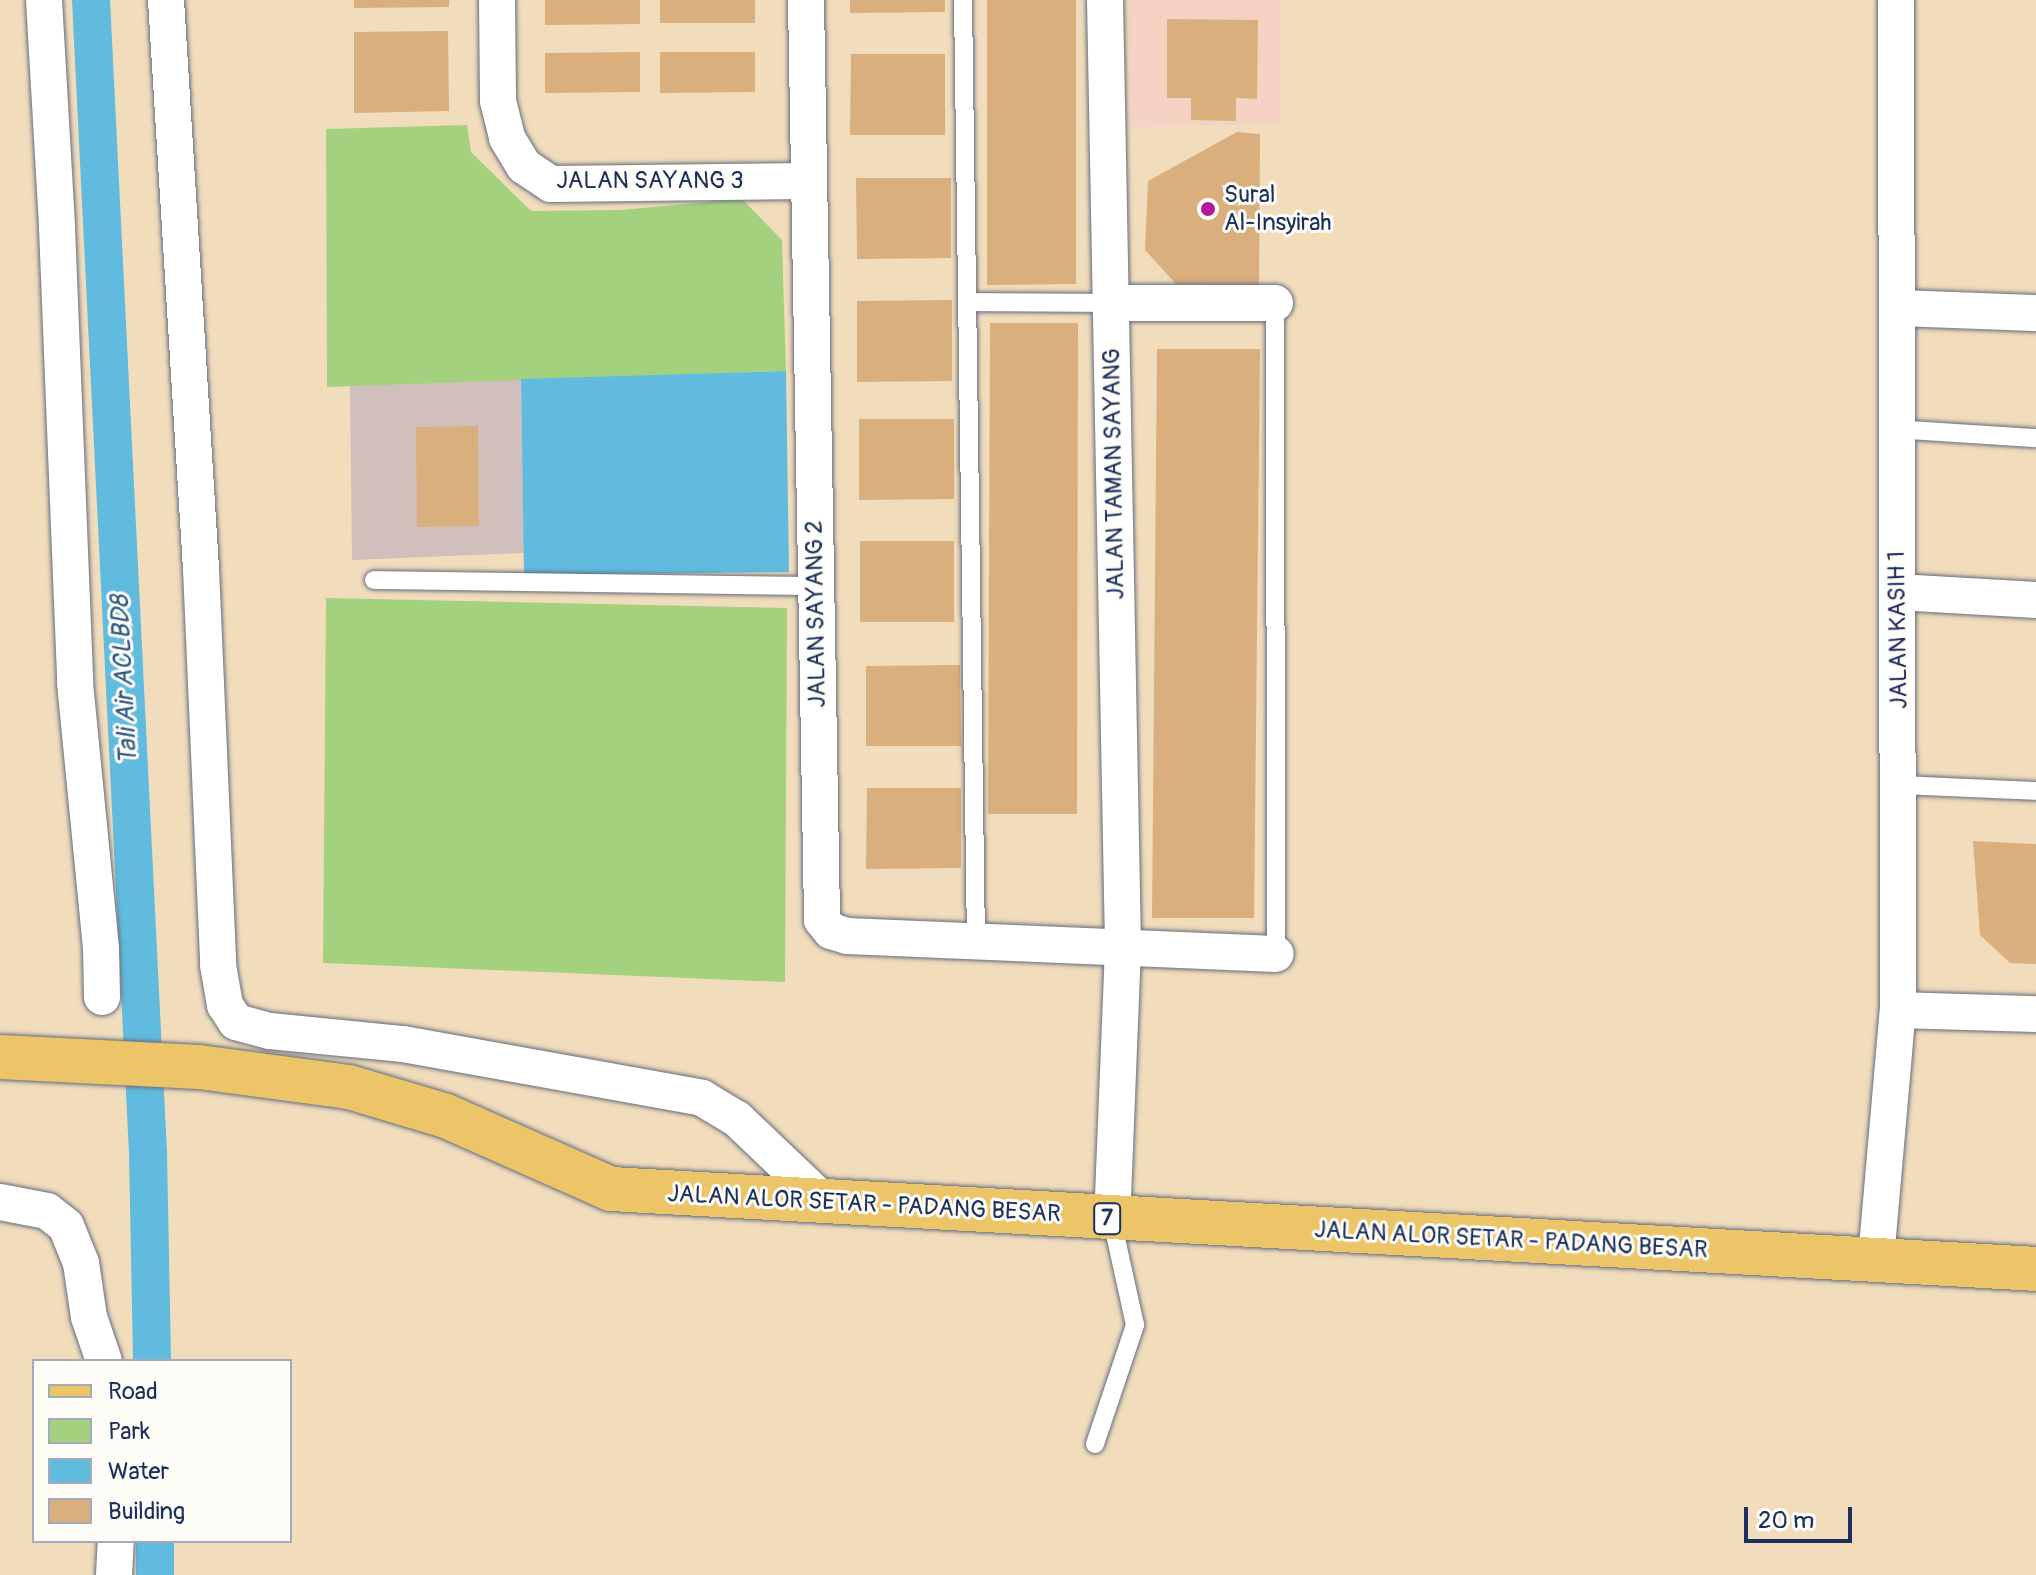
<!DOCTYPE html>
<style>
body{margin:0}
#map{position:relative;width:2036px;height:1575px;overflow:hidden;background:#f1ddbc;font-family:Pangolin,sans-serif}
div>[style]{position:absolute}
[style*='--x']{left:calc(var(--x)*1px);top:calc(var(--y)*1px);width:calc(var(--w)*1px);rotate:calc(var(--a)*1deg)}
.built>*{inset:0;background:#f5d2c3}
.industrial>*{inset:0;background:#d1bfbd}
.green>*{inset:0;background:#a4d17e}
.water>*{inset:0;background:#61bbde}
.canal>*{height:38px;margin:-19px;padding:0 19px;transform-origin:19px;border-radius:19px;background:#61bbde}
.building>*{inset:0;background:#d9af7d}
.roads{filter:drop-shadow(0 0 2px #666c7f) drop-shadow(0 0 2px #666c7f)}
.lane>*{height:18px;margin:-9px;padding:0 9px;transform-origin:9px;border-radius:9px;background:#fff}
.street>*{height:36px;margin:-18px;padding:0 18px;transform-origin:18px;border-radius:18px;background:#fff}
.primary>*{height:44px;margin:-22px;padding:0 22px;transform-origin:22px;border-radius:22px;background:#ecc569}
.dots>*{width:22px;height:22px;translate:-50% -50%;box-sizing:border-box;border:4px solid #fdfcf7;border-radius:50%}
span{translate:-50% -50%;white-space:nowrap;text-align:center;line-height:1.15;-webkit-text-stroke:6px #fdfcf7;paint-order:stroke}
.shield-label span{padding:2px 6px;background:#fdfcf7;border:2px solid;border-radius:6px;-webkit-text-stroke-width:0}
.shield-label{font-size:22px;color:#1b2f5e;font-weight:700}
.street-label{font-size:24px;color:#1b2f5e}
.poi-label{font-size:24px;color:#1b2f5e}
.left{translate:0 -50%;text-align:left}
.water-label{font-size:26px;color:#305984;font-style:italic}
.legend{position:absolute;left:32px;top:1359px;width:260px;height:184px;box-sizing:border-box;background:#fdfcf7;border:2px solid #a3aaba;margin:0;padding:10px 14px;list-style:none;font-size:24px;color:#1b2f5e}
.legend li{display:flex;align-items:center;gap:16px;height:40px}
.legend b{width:40px;border:2px solid #a3aaba}
.scale{position:absolute;left:1744px;top:1507px;width:108px;height:36px;box-sizing:border-box;border:4px solid #1b2f5e;border-top:0;padding-left:10px;font-size:24px;line-height:28px;white-space:nowrap;color:#1b2f5e;-webkit-text-stroke:6px #fdfcf7;paint-order:stroke}
</style>
<div id="map">
<div class="built">
<div style="clip-path:polygon(1129px 0,1280px 0,1281px 124px,1131px 127px)"></div>
</div>
<div class="industrial">
<div style="clip-path:polygon(521px 379px,524px 553px,352px 560px,350px 386px)"></div>
</div>
<div class="green">
<div style="clip-path:polygon(467px 125px,471px 152px,531px 211px,620px 210px,742px 199px,782px 240px,786px 371px,327px 387px,326px 129px)"></div>
<div style="clip-path:polygon(326px 598px,787px 608px,785px 982px,323px 963px)"></div>
</div>
<div class="water">
<div style="clip-path:polygon(786px 371px,789px 572px,524px 575px,521px 379px)"></div>
</div>
<div class="canal">
<div style="--x:91;--y:0;--w:1153;--a:87.17"></div>
<div style="--x:148;--y:1152;--w:209;--a:88.9"></div>
<div style="--x:155;--y:1541;--w:34;--a:90"></div>
</div>
<div class="building">
<div style="clip-path:polygon(354px 0,449px 0,449px 7px,354px 8px)"></div>
<div style="clip-path:polygon(545px 0,640px 0,640px 24px,545px 25px)"></div>
<div style="clip-path:polygon(660px 0,755px 0,755px 23px,660px 23px)"></div>
<div style="clip-path:polygon(850px 0,945px 0,945px 12px,850px 13px)"></div>
<div style="clip-path:polygon(987px 0,1076px 0,1076px 284px,987px 285px)"></div>
<div style="clip-path:polygon(1167px 19px,1258px 20px,1257px 99px,1236px 98px,1236px 121px,1191px 120px,1191px 98px,1167px 98px)"></div>
<div style="clip-path:polygon(448px 31px,449px 111px,354px 113px,354px 32px)"></div>
<div style="clip-path:polygon(640px 52px,640px 92px,545px 93px,545px 53px)"></div>
<div style="clip-path:polygon(660px 52px,755px 52px,755px 92px,660px 93px)"></div>
<div style="clip-path:polygon(851px 54px,945px 54px,945px 135px,850px 135px)"></div>
<div style="clip-path:polygon(1237px 132px,1260px 134px,1259px 286px,1176px 284px,1145px 250px,1148px 181px)"></div>
<div style="clip-path:polygon(856px 178px,951px 178px,951px 258px,857px 259px)"></div>
<div style="clip-path:polygon(952px 300px,952px 381px,857px 382px,857px 301px)"></div>
<div style="clip-path:polygon(990px 323px,1078px 323px,1077px 814px,988px 814px)"></div>
<div style="clip-path:polygon(1157px 349px,1260px 349px,1254px 918px,1152px 918px)"></div>
<div style="clip-path:polygon(859px 419px,954px 419px,954px 499px,859px 500px)"></div>
<div style="clip-path:polygon(478px 426px,479px 526px,417px 527px,416px 427px)"></div>
<div style="clip-path:polygon(860px 541px,954px 541px,954px 622px,860px 622px)"></div>
<div style="clip-path:polygon(960px 665px,961px 746px,866px 746px,866px 666px)"></div>
<div style="clip-path:polygon(867px 788px,961px 788px,961px 868px,866px 869px)"></div>
<div style="clip-path:polygon(1973px 841px,2036px 844px,2036px 964px,2010px 963px,1980px 935px)"></div>
</div>
<div class="roads">
<div class="lane">
<div style="--x:963;--y:0;--w:941;--a:89.21"></div>
<div style="--x:967;--y:302;--w:143;--a:0.4"></div>
<div style="--x:1275;--y:303;--w:651;--a:89.91"></div>
<div style="--x:1895;--y:429;--w:141;--a:3.7"></div>
<div style="--x:374;--y:580;--w:441;--a:0.8"></div>
<div style="--x:1899;--y:785;--w:137;--a:2.5"></div>
<div style="--x:1095;--y:1444;--w:126;--a:-71.4"></div>
<div style="--x:1135;--y:1325;--w:107;--a:-102.4"></div>
</div>
<div class="street">
<div style="--x:44;--y:0;--w:228;--a:86.7"></div>
<div style="--x:57;--y:228;--w:455;--a:87.7"></div>
<div style="--x:75;--y:683;--w:266;--a:84.4"></div>
<div style="--x:101;--y:948;--w:49;--a:88.8"></div>
<div style="--x:166;--y:0;--w:570;--a:86.48"></div>
<div style="--x:201;--y:569;--w:396;--a:87.5"></div>
<div style="--x:218;--y:965;--w:41;--a:80.1"></div>
<div style="--x:225;--y:1005;--w:20;--a:57"></div>
<div style="--x:236;--y:1022;--w:35;--a:15"></div>
<div style="--x:270;--y:1031;--w:134;--a:5.6"></div>
<div style="--x:403;--y:1044;--w:304;--a:10.2"></div>
<div style="--x:702;--y:1098;--w:41;--a:31"></div>
<div style="--x:737;--y:1119;--w:116;--a:43.6"></div>
<div style="--x:497;--y:0;--w:101;--a:89.4"></div>
<div style="--x:498;--y:101;--w:38;--a:76"></div>
<div style="--x:507;--y:138;--w:33;--a:59"></div>
<div style="--x:524;--y:166;--w:32;--a:34"></div>
<div style="--x:551;--y:184;--w:258;--a:-0.7"></div>
<div style="--x:806;--y:0;--w:920;--a:89"></div>
<div style="--x:822;--y:920;--w:14;--a:51"></div>
<div style="--x:831;--y:931;--w:17;--a:17"></div>
<div style="--x:847;--y:936;--w:429;--a:2.4"></div>
<div style="--x:1105;--y:0;--w:948;--a:88.91"></div>
<div style="--x:1123;--y:948;--w:272;--a:92.3"></div>
<div style="--x:1110;--y:303;--w:165;--a:0"></div>
<div style="--x:1897;--y:308;--w:139;--a:2.1"></div>
<div style="--x:1898;--y:592;--w:138;--a:3.3"></div>
<div style="--x:1898;--y:1010;--w:138;--a:1.7"></div>
<div style="--x:0;--y:1202;--w:48;--a:10.8"></div>
<div style="--x:47;--y:1211;--w:24;--a:38"></div>
<div style="--x:66;--y:1226;--w:40;--a:68"></div>
<div style="--x:81;--y:1263;--w:55;--a:81.6"></div>
<div style="--x:89;--y:1317;--w:46;--a:71.2"></div>
<div style="--x:1876;--y:1259;--w:250;--a:-85"></div>
<div style="--x:1898;--y:1010;--w:1010;--a:-90.11"></div>
<div style="--x:114;--y:1575;--w:34;--a:-87"></div>
</div>
<div class="primary">
<div style="--x:0;--y:1057;--w:199;--a:2.9"></div>
<div style="--x:199;--y:1067;--w:151;--a:7.6"></div>
<div style="--x:349;--y:1087;--w:101;--a:16.6"></div>
<div style="--x:446;--y:1116;--w:180;--a:23.9"></div>
<div style="--x:611;--y:1189;--w:1427;--a:3.21"></div>
</div>
</div>
<div class="dots">
<div style="left:1208px;top:209px;background:#b5179e"></div>
</div>
<div class="shield-label">
<span style="left:1107px;top:1219px">7</span>
</div>
<div class="street-label">
<span style="left:650px;top:181px">JALAN SAYANG 3</span>
<span style="left:1114px;top:474px;rotate:-91deg">JALAN TAMAN SAYANG</span>
<span style="left:816px;top:614px;rotate:-91deg">JALAN SAYANG 2</span>
<span style="left:1898px;top:630px;rotate:-91deg">JALAN KASIH 1</span>
<span style="left:864px;top:1204px;rotate:3deg">JALAN ALOR SETAR - PADANG BESAR</span>
<span style="left:1511px;top:1240px;rotate:3deg">JALAN ALOR SETAR - PADANG BESAR</span>
</div>
<div class="poi-label">
<span class="left" style="left:1224px;top:209px">Sural<br>Al-Insyirah</span>
</div>
<div class="water-label">
<span style="left:125px;top:680px;rotate:-93deg">Tali Air ACLBD8</span>
</div>
<ul class="legend">
<li><b style="height:10px;background:#ecc569"></b>Road</li>
<li><b style="height:22px;background:#a4d17e"></b>Park</li>
<li><b style="height:22px;background:#61bbde"></b>Water</li>
<li><b style="height:22px;background:#d9af7d"></b>Building</li>
</ul>
<div class="scale">20 m</div>
</div>
